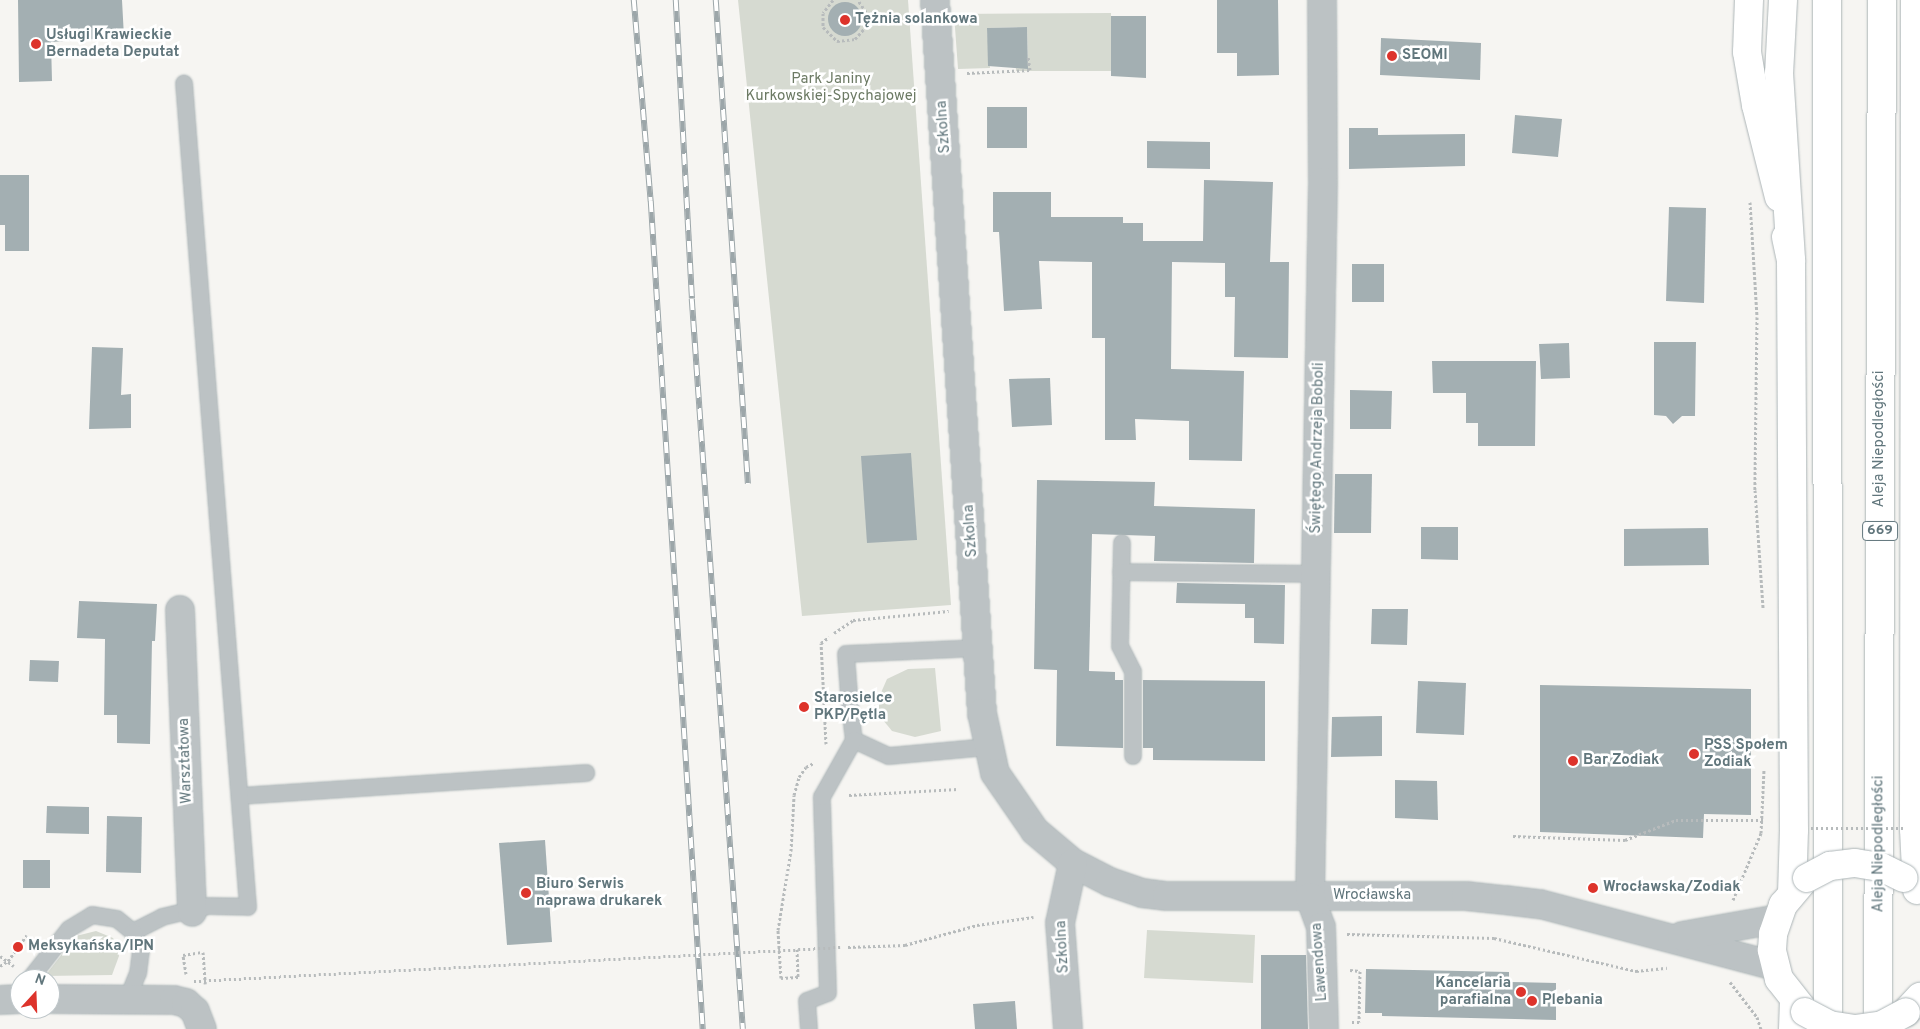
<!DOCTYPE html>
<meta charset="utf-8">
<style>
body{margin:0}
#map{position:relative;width:1920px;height:1029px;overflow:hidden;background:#f6f5f2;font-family:Overpass,sans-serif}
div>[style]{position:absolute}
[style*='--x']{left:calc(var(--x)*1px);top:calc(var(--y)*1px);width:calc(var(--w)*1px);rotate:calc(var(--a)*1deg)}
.green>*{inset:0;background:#d6dad1}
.building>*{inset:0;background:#a3afb2}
.round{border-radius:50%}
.path>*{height:3px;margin-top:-1.5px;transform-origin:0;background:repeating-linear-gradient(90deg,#b7bbbc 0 2.5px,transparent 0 5px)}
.roads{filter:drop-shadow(0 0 1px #acb5b7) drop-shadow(0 0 1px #acb5b7)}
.service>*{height:16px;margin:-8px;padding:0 8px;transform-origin:8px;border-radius:8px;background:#bcc2c4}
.minor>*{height:28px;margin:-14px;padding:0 14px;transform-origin:14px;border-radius:14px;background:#bcc2c4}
.secondary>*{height:28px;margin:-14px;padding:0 14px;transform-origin:14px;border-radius:14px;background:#fff}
.primary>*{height:28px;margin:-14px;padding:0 14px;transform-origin:14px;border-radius:14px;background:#fff}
.rail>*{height:5.5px;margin-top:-2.75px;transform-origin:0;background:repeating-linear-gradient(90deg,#fff 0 11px,#9ca6a9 0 22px);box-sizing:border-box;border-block:1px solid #9ca6a9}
.path-bridge>*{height:3px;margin-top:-1.5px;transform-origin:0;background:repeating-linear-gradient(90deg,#b7bbbc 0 2.5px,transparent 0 5px)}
.bridges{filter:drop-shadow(0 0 1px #acb5b7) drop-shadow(0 0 1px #acb5b7)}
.secondary-bridge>*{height:28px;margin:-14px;padding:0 14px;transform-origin:14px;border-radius:14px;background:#fff}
.dots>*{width:14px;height:14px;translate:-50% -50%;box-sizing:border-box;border:2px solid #fff;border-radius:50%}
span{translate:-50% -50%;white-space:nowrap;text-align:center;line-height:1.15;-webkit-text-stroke:5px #fff;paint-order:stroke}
.shield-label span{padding:1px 4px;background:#fff;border:1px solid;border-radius:4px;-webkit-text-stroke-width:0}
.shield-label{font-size:14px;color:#61767c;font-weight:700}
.poi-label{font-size:15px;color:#61767c;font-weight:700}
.left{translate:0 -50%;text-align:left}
.right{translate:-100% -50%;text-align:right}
.park-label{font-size:15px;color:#6c7a64}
.street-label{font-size:15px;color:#61767c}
.north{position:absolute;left:10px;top:969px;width:50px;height:50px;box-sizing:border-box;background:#fff;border:1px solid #c0c8cb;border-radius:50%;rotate:20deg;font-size:14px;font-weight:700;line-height:20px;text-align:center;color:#61767c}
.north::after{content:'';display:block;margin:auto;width:18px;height:22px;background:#dd332b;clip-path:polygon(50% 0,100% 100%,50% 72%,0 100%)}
</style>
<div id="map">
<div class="green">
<div style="clip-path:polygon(738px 0,908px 0,951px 605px,802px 616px)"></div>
<div style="clip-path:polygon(1111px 13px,1111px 47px,1115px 71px,1016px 71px,1016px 65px,1028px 64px,1027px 27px,987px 28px,990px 68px,958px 69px,954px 14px)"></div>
<div style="clip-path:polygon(935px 668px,941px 731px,915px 737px,892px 731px,883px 720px,877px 702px,887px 679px,908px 669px)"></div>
<div style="clip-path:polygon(1147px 930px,1255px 935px,1253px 983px,1144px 978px)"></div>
<div style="clip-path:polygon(96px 931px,113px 938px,117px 945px,119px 956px,112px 975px,45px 976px,76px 936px)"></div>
</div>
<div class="building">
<div style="clip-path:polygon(18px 0,122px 0,124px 37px,51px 42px,52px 81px,19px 82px)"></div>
<div style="clip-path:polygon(1217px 0,1278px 0,1279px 75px,1237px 76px,1237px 53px,1217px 53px)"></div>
<div class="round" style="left:828px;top:2px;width:34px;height:34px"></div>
<div style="clip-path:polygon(1111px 16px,1146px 16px,1146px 78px,1111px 76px)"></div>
<div style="clip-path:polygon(1027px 27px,1028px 69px,988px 66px,987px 28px)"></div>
<div style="clip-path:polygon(1381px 38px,1481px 43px,1480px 80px,1380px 75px)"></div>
<div style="clip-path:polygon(987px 107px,1027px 107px,1027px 148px,987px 148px)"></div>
<div style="clip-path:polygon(1515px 115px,1562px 119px,1558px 157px,1512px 153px)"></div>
<div style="clip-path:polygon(1349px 128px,1378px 128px,1378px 135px,1465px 134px,1465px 166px,1349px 169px)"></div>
<div style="clip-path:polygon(1147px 141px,1210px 142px,1210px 169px,1147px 168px)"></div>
<div style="clip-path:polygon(0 175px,29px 175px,29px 251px,5px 251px,5px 225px,0 225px)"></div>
<div style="clip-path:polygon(1204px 180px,1273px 182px,1270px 262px,1289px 262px,1288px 358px,1234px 357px,1235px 297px,1225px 297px,1225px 263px,1172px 262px,1171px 369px,1244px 371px,1242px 461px,1189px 460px,1189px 421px,1135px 419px,1136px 440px,1105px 440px,1105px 338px,1092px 338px,1092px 262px,1039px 261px,1042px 309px,1004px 311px,999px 232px,993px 232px,993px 192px,1051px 192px,1051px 217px,1123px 217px,1123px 223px,1143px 223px,1143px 241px,1203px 241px)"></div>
<div style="clip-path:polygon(1669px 207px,1706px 208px,1704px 303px,1666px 301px)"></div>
<div style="clip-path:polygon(1352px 264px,1384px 264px,1384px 302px,1352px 302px)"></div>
<div style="clip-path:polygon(1654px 342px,1696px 342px,1695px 416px,1682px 416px,1673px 424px,1666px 416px,1654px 415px)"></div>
<div style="clip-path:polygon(1569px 343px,1570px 378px,1541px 379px,1539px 344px)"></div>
<div style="clip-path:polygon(92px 347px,123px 348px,121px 395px,131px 394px,131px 428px,89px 429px)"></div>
<div style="clip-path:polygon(1432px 361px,1536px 361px,1535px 446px,1478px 446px,1478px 423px,1466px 423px,1466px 393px,1433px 393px)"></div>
<div style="clip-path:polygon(1050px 378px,1052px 425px,1012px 427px,1009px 379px)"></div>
<div style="clip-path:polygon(1350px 390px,1392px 391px,1391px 429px,1350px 429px)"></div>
<div style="clip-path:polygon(911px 453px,917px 540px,867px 543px,861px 456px)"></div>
<div style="clip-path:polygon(1335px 474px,1372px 474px,1371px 533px,1334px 533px)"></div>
<div style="clip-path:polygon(1037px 480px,1155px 482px,1154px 506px,1255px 509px,1254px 563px,1154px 561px,1155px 536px,1092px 534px,1089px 671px,1115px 672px,1115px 680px,1123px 680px,1123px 748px,1056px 746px,1057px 670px,1034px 669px)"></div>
<div style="clip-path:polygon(1421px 527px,1458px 527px,1458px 560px,1421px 559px)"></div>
<div style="clip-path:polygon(1708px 528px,1709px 565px,1624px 566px,1624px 529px)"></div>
<div style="clip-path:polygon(1177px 583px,1285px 585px,1284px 644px,1254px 643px,1254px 618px,1245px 618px,1245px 604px,1176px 603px)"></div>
<div style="clip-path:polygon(79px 601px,157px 604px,155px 641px,152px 641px,150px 744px,117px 743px,117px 715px,104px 715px,105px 639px,77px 638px)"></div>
<div style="clip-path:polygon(1372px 609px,1408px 609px,1407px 645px,1371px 644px)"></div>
<div style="clip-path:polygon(30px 660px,59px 661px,58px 682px,29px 681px)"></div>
<div style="clip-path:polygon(1143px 680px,1265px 681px,1265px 761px,1153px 760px,1153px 748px,1143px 748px)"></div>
<div style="clip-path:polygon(1418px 681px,1466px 683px,1464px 735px,1416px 733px)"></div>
<div style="clip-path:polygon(1540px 685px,1751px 689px,1751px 815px,1704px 814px,1703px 838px,1540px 832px)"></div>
<div style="clip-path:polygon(1382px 716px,1382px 756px,1331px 757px,1332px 717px)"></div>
<div style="clip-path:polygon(1395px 780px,1437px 781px,1438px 820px,1395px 818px)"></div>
<div style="clip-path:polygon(47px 806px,89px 807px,89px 834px,46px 833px)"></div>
<div style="clip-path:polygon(107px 816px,142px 817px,141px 873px,106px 872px)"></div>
<div style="clip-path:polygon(545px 840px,552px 942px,507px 945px,499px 843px)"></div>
<div style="clip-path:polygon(23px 860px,50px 860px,50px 888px,23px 888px)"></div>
<div style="clip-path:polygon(1261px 955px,1306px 955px,1308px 1029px,1261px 1029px)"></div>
<div style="clip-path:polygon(1366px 969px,1509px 972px,1509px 982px,1556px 983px,1556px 1020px,1382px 1016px,1382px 1013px,1365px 1013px)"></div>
<div style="clip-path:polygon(1015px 1001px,1017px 1029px,975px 1029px,973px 1004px)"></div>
</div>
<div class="path">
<div style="--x:833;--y:0;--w:16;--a:128"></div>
<div style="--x:823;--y:13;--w:14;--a:90"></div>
<div style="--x:823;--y:27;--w:20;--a:45"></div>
<div style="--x:837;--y:41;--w:18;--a:-6"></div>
<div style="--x:855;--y:39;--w:15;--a:-48"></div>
<div style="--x:865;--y:28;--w:16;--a:-86"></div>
<div style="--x:866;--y:12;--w:14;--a:-124"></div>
<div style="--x:967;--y:73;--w:63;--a:-2.7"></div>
<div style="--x:1030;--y:70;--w:14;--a:-98"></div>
<div style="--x:1750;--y:202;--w:115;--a:86.5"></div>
<div style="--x:1757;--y:317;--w:173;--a:90.7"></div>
<div style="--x:1755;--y:490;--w:118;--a:86.1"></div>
<div style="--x:834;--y:633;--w:23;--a:-34"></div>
<div style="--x:853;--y:620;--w:96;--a:-5.4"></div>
<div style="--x:826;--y:744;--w:101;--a:-92.8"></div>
<div style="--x:821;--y:643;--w:10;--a:-37"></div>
<div style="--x:849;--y:795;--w:109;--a:-3.2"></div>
<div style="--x:1513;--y:836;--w:112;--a:2"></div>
<div style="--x:1625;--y:840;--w:55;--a:-21.4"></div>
<div style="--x:1676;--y:820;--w:87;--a:0"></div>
<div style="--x:1733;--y:900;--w:73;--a:-67.3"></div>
<div style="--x:1761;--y:833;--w:64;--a:-87.3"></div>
<div style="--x:1347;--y:934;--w:147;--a:1.6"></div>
<div style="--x:1494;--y:938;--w:146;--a:13.1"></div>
<div style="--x:1636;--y:971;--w:31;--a:-6"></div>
<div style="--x:848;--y:947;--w:57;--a:-2"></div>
<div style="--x:905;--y:945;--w:75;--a:-15.5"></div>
<div style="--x:977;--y:925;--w:57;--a:-8.1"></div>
<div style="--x:797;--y:949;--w:28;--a:88"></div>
<div style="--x:798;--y:977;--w:17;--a:177"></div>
<div style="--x:781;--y:978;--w:48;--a:-93.6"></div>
<div style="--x:778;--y:930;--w:80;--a:-80.7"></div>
<div style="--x:791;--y:851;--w:56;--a:-86.9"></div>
<div style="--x:794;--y:795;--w:19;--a:-74"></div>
<div style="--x:799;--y:777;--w:12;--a:-55"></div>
<div style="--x:806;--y:767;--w:9;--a:-27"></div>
<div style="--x:0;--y:956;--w:17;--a:36"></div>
<div style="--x:0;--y:966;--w:9;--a:-32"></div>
<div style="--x:8;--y:961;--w:32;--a:-54"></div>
<div style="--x:1350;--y:970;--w:10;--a:6"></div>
<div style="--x:1360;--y:971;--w:51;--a:91.1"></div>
<div style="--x:1359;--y:1022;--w:7;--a:180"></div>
<div style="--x:186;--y:974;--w:19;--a:-99"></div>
<div style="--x:183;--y:955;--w:20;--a:-9"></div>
<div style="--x:203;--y:952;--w:32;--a:86"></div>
<div style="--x:1730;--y:982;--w:44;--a:52.4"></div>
<div style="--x:1757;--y:1017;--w:13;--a:72"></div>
</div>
<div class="roads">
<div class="service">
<div style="--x:1122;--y:543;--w:103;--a:91.1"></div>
<div style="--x:1120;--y:646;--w:29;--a:63"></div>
<div style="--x:1133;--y:672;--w:84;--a:90"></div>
<div style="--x:1121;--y:572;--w:194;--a:0.6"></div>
<div style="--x:979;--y:648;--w:133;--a:177.4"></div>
<div style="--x:846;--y:654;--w:54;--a:85.8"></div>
<div style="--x:850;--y:708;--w:32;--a:83"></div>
<div style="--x:854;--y:740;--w:38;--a:25"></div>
<div style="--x:889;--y:756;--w:99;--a:-5.2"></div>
<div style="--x:240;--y:796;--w:347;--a:-3.8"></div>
<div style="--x:133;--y:932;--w:33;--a:-27"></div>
<div style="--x:162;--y:917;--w:48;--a:-13.2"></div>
<div style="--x:209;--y:906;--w:39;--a:1"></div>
<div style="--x:248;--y:907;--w:826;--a:-94.44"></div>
<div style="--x:30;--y:979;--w:63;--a:-52"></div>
<div style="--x:69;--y:929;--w:27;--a:-31"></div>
<div style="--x:92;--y:915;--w:25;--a:9"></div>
<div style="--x:117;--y:919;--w:21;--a:39"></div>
<div style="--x:133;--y:932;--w:20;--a:66"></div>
<div style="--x:141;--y:950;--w:23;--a:97"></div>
<div style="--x:138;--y:973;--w:27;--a:112"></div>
<div style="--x:809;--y:1029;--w:28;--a:-94"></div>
<div style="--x:807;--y:1001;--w:22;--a:-21"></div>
<div style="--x:828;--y:993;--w:196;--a:-91.8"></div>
<div style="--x:822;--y:797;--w:65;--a:-60.7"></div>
</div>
<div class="minor">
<div style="--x:935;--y:0;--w:715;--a:86.23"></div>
<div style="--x:982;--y:713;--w:61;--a:77.8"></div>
<div style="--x:995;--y:773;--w:70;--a:55.4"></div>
<div style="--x:1035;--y:831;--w:50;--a:40.1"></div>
<div style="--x:1073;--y:863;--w:42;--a:27.2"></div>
<div style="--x:1110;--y:882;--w:34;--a:19"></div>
<div style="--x:1142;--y:893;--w:25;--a:7"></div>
<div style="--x:1167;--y:896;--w:299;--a:0"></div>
<div style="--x:1466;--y:896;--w:39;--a:6"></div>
<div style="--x:1505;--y:900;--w:35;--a:7"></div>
<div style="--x:1540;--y:904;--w:242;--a:14.8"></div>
<div style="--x:1322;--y:0;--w:182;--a:89.7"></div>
<div style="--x:1323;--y:182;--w:715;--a:91.04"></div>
<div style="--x:1310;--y:897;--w:32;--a:70"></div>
<div style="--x:1321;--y:927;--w:102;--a:88.3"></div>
<div style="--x:180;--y:610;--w:302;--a:87.7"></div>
<div style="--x:1682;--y:936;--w:97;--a:-10.1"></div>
<div style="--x:50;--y:999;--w:124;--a:0.5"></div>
<div style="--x:174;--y:1000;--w:12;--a:14"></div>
<div style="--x:186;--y:1003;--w:12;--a:42"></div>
<div style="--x:195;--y:1011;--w:19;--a:69"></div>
<div style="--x:0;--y:1000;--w:20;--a:-3"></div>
<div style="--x:1068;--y:1029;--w:106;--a:-94.3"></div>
<div style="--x:1060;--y:923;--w:61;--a:-77.8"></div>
</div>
<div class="secondary">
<div style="--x:1749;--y:0;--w:52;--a:92.2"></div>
<div style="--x:1747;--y:52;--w:54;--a:80.4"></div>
<div style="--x:1756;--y:105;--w:95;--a:76"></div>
<div style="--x:1915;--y:0;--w:829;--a:90.07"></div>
<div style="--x:1914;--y:829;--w:61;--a:87.2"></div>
<div style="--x:1786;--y:237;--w:25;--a:78"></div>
<div style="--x:1791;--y:261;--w:569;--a:89.7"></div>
<div style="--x:1794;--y:830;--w:62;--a:91.8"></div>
<div style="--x:1805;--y:1012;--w:42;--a:-128.2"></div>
<div style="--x:1779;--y:979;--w:30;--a:-104"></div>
<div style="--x:1772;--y:950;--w:16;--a:-86"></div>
<div style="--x:1773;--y:934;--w:31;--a:-71"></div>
<div style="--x:1783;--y:905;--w:34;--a:-50"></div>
<div style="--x:1906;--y:1012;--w:21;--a:-47"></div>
</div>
<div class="primary">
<div style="--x:1783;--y:0;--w:73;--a:93.1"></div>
<div style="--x:1779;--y:73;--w:188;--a:86.3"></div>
<div style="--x:1827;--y:0;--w:1029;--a:89.94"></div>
<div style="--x:1793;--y:1029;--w:27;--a:-88"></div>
<div style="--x:1878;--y:1029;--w:1029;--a:-89.78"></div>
</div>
</div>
<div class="rail">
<div style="--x:634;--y:0;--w:202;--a:85.2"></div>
<div style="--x:651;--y:201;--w:830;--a:86.41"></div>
<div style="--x:676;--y:0;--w:299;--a:86.9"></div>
<div style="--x:692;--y:299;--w:732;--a:86"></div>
<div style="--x:716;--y:0;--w:485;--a:86.2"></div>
</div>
<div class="path-bridge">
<div style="--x:1811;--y:828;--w:93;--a:0"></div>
<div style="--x:194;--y:981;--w:649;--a:-3"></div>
</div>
<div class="bridges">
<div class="secondary-bridge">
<div style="--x:1807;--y:878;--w:26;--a:-28"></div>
<div style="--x:1830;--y:866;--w:25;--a:-7"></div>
<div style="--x:1855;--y:863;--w:26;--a:9"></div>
<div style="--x:1881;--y:867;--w:25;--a:26"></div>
<div style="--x:1805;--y:1012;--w:27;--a:28"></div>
<div style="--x:1829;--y:1025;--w:26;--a:9"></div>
<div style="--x:1855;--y:1029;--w:27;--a:-8"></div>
<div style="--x:1882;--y:1025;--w:27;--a:-28"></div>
</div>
</div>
<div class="dots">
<div style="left:845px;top:20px;background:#dd332b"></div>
<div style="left:36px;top:44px;background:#dd332b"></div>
<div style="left:1392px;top:56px;background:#dd332b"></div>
<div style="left:804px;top:707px;background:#dd332b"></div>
<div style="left:1694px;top:754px;background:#dd332b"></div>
<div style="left:1573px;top:761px;background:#dd332b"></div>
<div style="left:1593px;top:888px;background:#dd332b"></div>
<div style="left:526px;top:893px;background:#dd332b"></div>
<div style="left:18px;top:947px;background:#dd332b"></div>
<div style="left:1521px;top:992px;background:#dd332b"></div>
<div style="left:1532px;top:1001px;background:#dd332b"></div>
</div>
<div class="shield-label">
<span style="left:1880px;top:531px">669</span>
</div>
<div class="poi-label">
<span class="left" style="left:855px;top:20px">Tężnia solankowa</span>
<span class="left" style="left:46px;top:44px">Usługi Krawieckie<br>Bernadeta Deputat</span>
<span class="left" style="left:1402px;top:56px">SEOMI</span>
<span class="left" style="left:814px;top:707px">Starosielce<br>PKP/Pętla</span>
<span class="left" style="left:1704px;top:754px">PSS Społem<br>Zodiak</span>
<span class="left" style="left:1583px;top:761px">Bar Zodiak</span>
<span class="left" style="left:536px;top:893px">Biuro Serwis<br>naprawa drukarek</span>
<span class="left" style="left:1603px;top:888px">Wrocławska/Zodiak</span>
<span class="left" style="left:28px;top:947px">Meksykańska/IPN</span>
<span class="right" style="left:1511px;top:992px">Kancelaria<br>parafialna</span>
<span class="left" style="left:1542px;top:1001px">Plebania</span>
</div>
<div class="park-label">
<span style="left:831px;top:88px">Park Janiny<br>Kurkowskiej-Spychajowej</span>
</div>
<div class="street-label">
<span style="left:944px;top:127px;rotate:-94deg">Szkolna</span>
<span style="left:1880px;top:439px;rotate:-90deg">Aleja Niepodległości</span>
<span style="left:1318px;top:448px;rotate:-89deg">Świętego Andrzeja Boboli</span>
<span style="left:971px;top:531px;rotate:-94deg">Szkolna</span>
<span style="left:186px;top:761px;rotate:-92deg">Warsztatowa</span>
<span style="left:1879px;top:844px;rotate:-90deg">Aleja Niepodległości</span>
<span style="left:1372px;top:896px">Wrocławska</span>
<span style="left:1063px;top:947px;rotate:-93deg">Szkolna</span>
<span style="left:1320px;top:962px;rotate:-94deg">Lawendowa</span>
</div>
<div class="north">N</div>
</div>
